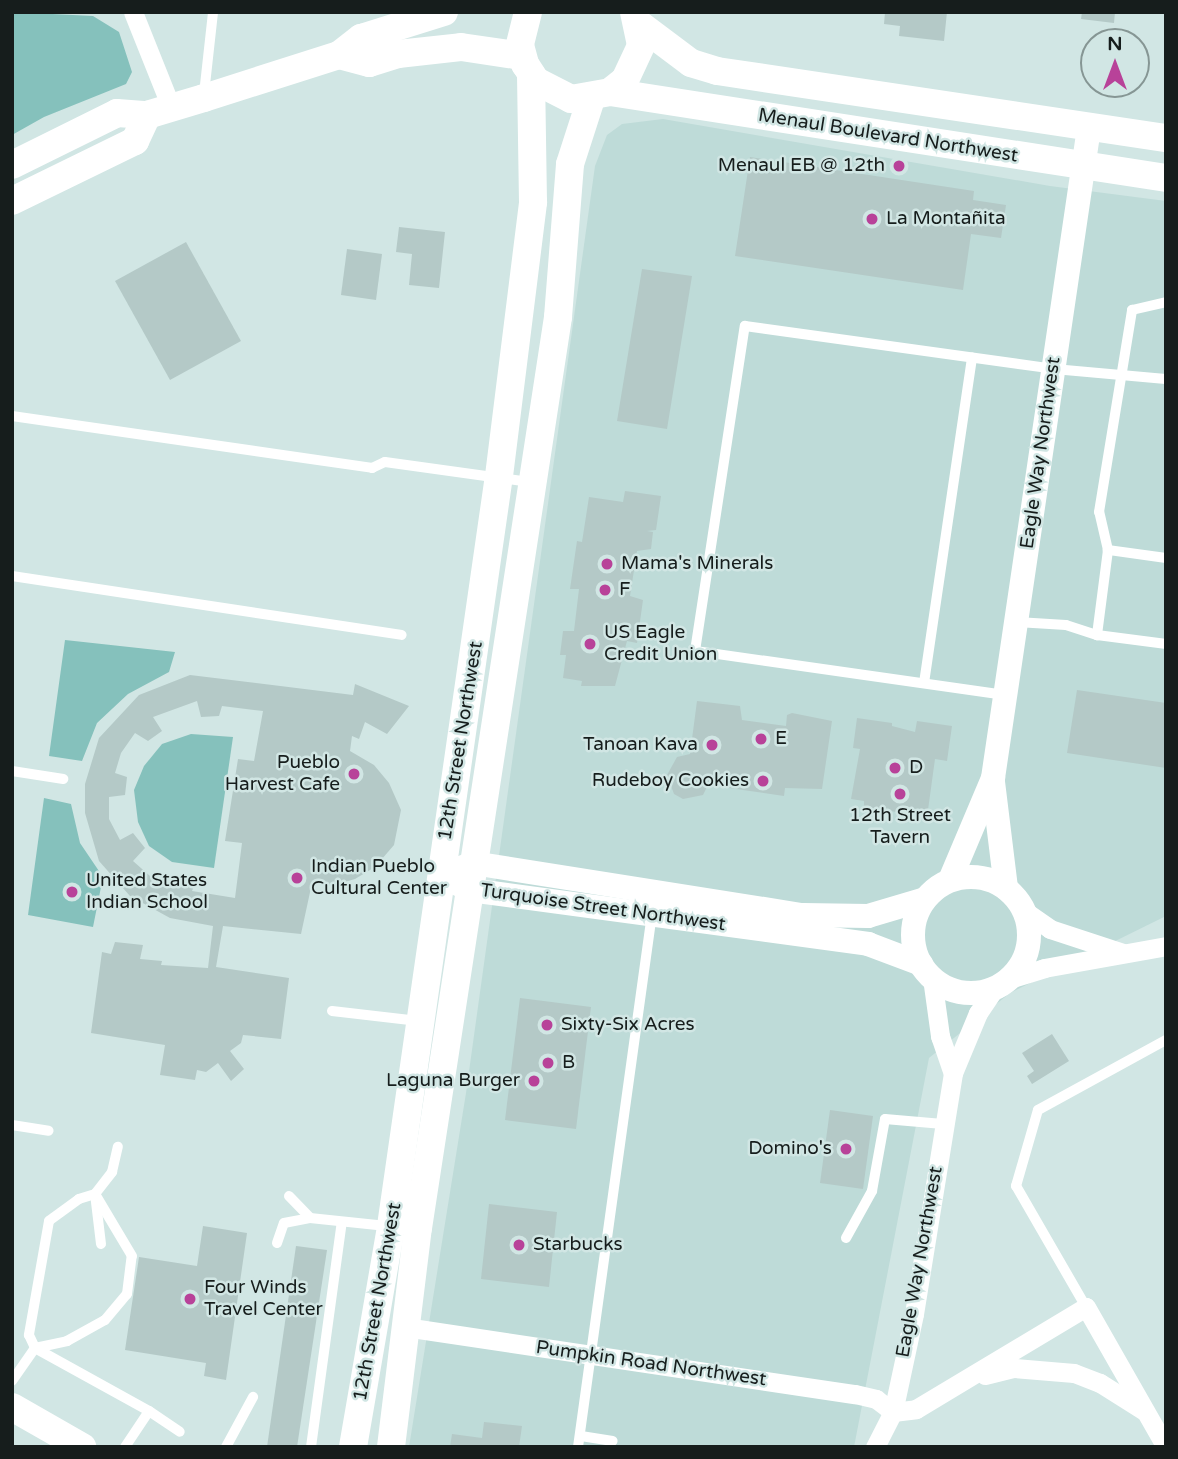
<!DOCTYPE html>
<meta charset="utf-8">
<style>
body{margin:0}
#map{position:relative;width:1178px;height:1459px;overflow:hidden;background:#d1e6e4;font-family:"Varela Round",sans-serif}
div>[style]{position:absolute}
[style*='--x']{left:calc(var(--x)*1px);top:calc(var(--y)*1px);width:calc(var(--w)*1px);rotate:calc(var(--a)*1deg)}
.built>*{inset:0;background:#bedbd8}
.green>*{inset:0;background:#85c1bc}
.building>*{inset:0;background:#b4c9c7}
.service>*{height:10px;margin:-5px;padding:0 5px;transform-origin:5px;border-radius:5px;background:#fff}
.minor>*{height:19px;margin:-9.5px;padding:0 9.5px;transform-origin:9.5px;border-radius:9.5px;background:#fff}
.tertiary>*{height:24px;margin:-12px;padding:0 12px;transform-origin:12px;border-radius:12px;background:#fff}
.tertiary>.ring{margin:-12px;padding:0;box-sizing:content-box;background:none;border:24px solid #fff;border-radius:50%}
.secondary>*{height:28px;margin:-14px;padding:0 14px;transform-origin:14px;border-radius:14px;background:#fff}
.dots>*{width:19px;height:19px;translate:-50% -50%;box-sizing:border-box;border:4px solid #d1e6e4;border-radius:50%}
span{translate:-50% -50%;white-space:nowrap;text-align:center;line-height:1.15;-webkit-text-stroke:5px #d1e6e4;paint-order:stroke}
.street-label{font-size:19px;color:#161d1c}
.poi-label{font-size:19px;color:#161d1c}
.right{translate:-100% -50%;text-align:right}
.left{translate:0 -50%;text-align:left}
.frame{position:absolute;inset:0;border:14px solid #161d1c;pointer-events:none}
.north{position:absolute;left:1080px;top:28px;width:70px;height:70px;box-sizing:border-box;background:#d1e6e4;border:2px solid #869694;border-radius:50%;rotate:0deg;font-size:19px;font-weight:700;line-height:28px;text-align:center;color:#161d1c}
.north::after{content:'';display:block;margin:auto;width:24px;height:32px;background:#b84299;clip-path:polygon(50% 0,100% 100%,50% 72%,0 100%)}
</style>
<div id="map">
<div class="built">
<div style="clip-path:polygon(663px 119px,1050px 186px,1166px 201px,1166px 916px,1010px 993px,929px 1058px,854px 1447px,409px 1447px,466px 1093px,595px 166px,607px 135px,622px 124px)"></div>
</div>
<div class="green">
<div style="clip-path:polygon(12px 12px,93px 16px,119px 32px,132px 72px,126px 84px,44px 117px,12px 135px)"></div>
<div style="clip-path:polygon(65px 640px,175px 652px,169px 672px,128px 694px,97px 723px,82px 761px,49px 756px)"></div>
<div style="clip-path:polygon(191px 734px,233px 737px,214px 868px,172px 862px,149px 846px,138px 822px,134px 790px,144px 766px,162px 744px)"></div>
<div style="clip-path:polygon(44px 798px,71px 804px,80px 843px,103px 877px,93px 927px,28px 915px)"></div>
</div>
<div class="building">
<div style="clip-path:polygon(885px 12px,947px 12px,944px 41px,899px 36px,900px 26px,884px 24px)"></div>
<div style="clip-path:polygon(1082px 12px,1115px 12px,1114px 23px,1081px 19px)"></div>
<div style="clip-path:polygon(750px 157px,974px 191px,973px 200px,1006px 205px,1001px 238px,971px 234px,963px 290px,735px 256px)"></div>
<div style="clip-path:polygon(399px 227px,445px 232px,439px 288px,409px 285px,412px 254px,396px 252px)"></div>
<div style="clip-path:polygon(186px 242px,241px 341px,170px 380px,115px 281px)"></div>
<div style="clip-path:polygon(347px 249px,382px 254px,376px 300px,341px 295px)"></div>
<div style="clip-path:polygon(642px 269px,692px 276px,667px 429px,617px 421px)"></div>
<div style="clip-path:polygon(625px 491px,661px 496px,656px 530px,647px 531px,653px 532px,651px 549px,637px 551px,630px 596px,643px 600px,637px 643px,627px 641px,615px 686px,581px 686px,582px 681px,563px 678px,566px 655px,560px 655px,563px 631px,574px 631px,579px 589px,570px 589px,577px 541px,582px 542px,589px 497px,623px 502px)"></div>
<div style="clip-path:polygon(evenodd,190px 675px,353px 695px,355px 684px,409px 706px,387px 734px,365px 722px,359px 739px,352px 736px,350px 751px,374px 765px,389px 783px,401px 810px,394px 845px,375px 867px,355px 879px,331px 886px,312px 883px,301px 934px,223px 926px,216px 967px,289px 978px,281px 1039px,243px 1035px,241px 1043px,230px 1051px,244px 1069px,231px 1081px,218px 1063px,206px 1072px,197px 1070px,195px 1080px,160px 1075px,165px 1045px,91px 1033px,102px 952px,111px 954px,115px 942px,143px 945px,140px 959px,162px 961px,161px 965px,208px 968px,213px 926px,170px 918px,130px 896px,99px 861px,85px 813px,85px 784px,99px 738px,139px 695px,190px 675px,197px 701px,201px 717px,219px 716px,222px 706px,263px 711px,254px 761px,238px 759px,225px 841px,242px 843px,235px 898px,192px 891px,196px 881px,177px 877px,173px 886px,150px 876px,133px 861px,145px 848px,133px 833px,120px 840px,109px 819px,109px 797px,125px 795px,127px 777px,115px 773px,121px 753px,135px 733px,148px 741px,162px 731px,153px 717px,197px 701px)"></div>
<div style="clip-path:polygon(1077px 690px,1166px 703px,1166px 768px,1067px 753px)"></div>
<div style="clip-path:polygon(697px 701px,740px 706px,742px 720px,786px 726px,787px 715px,792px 713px,832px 721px,822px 789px,785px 788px,784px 796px,722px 787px,724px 778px,712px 777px,703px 795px,683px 799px,674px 794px,667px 775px,677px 757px,690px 754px)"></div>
<div style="clip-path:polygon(857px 718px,892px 723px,892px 726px,915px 732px,917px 721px,952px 726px,947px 761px,935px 759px,928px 810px,917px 809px,916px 815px,864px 807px,864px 801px,851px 799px,860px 749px,853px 748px)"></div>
<div style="clip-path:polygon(520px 998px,591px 1007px,576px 1129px,505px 1120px)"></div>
<div style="clip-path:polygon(1052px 1034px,1069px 1061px,1032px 1084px,1027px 1076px,1034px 1071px,1022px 1053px)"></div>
<div style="clip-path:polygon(830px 1110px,873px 1116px,863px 1189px,820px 1183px)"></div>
<div style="clip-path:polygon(489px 1204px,557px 1212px,549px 1287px,481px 1279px)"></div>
<div style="clip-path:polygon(203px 1226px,247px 1233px,226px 1380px,204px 1376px,206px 1363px,125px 1350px,139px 1257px,197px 1266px)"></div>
<div style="clip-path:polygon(296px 1246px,327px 1250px,297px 1447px,267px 1447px)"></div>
<div style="clip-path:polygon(484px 1422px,522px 1426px,519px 1447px,450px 1447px,452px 1434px,482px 1438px)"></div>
</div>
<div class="service">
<div style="--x:204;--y:94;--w:82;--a:-83.7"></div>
<div style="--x:12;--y:416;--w:364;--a:8.2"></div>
<div style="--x:372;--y:468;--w:14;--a:-25"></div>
<div style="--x:385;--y:462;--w:146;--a:7.9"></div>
<div style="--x:1108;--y:550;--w:39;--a:-103"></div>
<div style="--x:1099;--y:512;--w:205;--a:-80.7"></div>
<div style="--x:1132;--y:310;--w:35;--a:-13"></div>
<div style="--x:1166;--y:558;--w:59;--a:-172.1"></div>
<div style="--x:1108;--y:550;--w:86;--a:97.4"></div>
<div style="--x:1097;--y:635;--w:70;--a:7.4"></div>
<div style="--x:12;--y:576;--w:394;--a:8.6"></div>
<div style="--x:1017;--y:622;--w:49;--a:3.5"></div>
<div style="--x:1066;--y:625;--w:33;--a:18"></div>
<div style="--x:924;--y:683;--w:329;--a:-81.6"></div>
<div style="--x:1005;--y:695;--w:313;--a:-171.9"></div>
<div style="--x:695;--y:651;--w:329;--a:-81.3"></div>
<div style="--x:745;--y:326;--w:312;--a:7.9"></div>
<div style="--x:1054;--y:369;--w:112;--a:5.1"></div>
<div style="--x:12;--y:771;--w:52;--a:8.9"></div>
<div style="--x:332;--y:1011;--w:87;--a:6.6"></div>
<div style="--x:12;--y:1125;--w:37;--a:9"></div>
<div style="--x:289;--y:1196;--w:30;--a:46"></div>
<div style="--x:310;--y:1218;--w:77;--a:5.9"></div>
<div style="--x:846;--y:1238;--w:54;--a:-61"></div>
<div style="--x:872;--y:1191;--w:73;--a:-79.8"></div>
<div style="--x:885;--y:1119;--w:58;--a:4.9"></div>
<div style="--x:277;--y:1243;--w:21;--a:-71"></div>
<div style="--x:284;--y:1223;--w:26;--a:-11"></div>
<div style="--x:101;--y:1244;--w:50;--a:-96.8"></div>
<div style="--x:95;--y:1194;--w:28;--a:-52"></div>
<div style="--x:112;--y:1172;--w:26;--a:-77"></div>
<div style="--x:1086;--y:1307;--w:140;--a:-120"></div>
<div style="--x:1016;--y:1186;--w:79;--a:-73.9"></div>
<div style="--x:1038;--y:1110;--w:146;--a:-28.7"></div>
<div style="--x:12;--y:1381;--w:40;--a:-55.1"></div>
<div style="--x:35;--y:1348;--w:33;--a:-12"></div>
<div style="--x:67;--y:1341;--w:43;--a:-28.9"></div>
<div style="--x:105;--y:1320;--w:34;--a:-50"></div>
<div style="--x:127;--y:1294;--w:38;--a:-83"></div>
<div style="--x:132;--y:1256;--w:72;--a:-120.8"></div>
<div style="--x:95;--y:1194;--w:17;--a:163"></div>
<div style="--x:79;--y:1199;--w:37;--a:144"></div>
<div style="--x:49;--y:1221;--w:116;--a:100"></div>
<div style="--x:29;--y:1335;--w:14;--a:65"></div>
<div style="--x:35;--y:1348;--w:130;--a:28.9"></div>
<div style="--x:581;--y:1436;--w:32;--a:9"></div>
<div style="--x:125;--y:1447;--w:43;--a:-56.3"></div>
<div style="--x:149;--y:1411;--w:37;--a:34"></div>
<div style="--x:226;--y:1447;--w:57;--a:-61.6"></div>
<div style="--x:311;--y:1447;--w:227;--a:-82.2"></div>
<div style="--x:578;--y:1447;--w:538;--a:-82.1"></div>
</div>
<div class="minor">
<div style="--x:133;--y:12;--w:102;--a:68.2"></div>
<div style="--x:1026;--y:912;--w:29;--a:35"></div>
<div style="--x:1050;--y:929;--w:77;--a:18.2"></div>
<div style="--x:932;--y:978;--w:59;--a:82.1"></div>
<div style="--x:940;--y:1036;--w:39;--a:71"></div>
<div style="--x:1009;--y:979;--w:37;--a:-17"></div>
<div style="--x:1044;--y:968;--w:124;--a:-10.2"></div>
<div style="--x:405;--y:1327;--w:455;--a:8.5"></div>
<div style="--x:855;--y:1394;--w:22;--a:13"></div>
<div style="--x:876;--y:1399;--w:21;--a:37"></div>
<div style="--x:893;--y:1412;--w:23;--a:-7"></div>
<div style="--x:916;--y:1409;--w:198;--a:-31"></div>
<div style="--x:1086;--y:1307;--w:161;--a:60.3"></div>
<div style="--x:985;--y:1375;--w:30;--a:-14"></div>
<div style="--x:1014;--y:1368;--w:60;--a:4.8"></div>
<div style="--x:1074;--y:1373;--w:28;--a:21"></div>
<div style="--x:1100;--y:1383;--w:51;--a:32.1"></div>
<div style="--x:875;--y:1447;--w:39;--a:-63"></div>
<div style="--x:893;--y:1412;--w:100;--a:-77.9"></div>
<div style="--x:914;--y:1314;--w:244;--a:-80.8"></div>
<div style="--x:953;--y:1073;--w:65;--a:-67.4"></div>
<div style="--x:978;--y:1013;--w:30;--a:-56"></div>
</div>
<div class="tertiary">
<div style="--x:993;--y:782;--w:107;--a:83"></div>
<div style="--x:441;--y:876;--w:35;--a:-22"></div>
<div style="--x:473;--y:863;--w:334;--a:9"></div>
<div style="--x:803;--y:915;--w:65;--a:0.9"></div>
<div style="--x:868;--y:916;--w:59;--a:-16.6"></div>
<div class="ring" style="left:913px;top:877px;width:92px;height:92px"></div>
<div style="--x:950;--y:880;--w:111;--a:-67.1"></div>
<div style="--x:993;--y:778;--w:657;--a:-81.6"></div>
<div style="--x:454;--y:882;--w:18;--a:27"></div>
<div style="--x:470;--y:890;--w:402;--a:7.7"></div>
<div style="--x:868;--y:944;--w:57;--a:20.7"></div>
</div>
<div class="secondary">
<div style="--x:528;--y:12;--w:34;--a:104"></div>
<div style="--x:520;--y:45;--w:20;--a:75"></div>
<div style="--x:525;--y:64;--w:20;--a:57"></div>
<div style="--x:536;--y:81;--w:39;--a:27"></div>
<div style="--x:571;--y:99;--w:40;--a:-10"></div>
<div style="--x:610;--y:92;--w:19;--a:-39"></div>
<div style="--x:625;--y:80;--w:38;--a:-65"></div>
<div style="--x:641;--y:45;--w:33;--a:-102"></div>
<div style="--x:639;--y:24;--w:65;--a:36.9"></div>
<div style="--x:691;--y:63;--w:27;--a:17"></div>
<div style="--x:717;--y:71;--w:454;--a:8.5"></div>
<div style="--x:339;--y:55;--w:31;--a:15"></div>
<div style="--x:369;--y:63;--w:30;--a:-17"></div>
<div style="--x:398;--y:54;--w:63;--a:-6.3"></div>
<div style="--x:461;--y:47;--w:62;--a:8.4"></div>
<div style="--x:610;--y:92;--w:563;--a:8.79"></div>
<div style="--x:12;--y:165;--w:117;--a:-26.3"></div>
<div style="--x:117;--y:113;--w:30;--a:4"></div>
<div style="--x:147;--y:115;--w:59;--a:-16.6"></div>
<div style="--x:204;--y:98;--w:142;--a:-17.7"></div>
<div style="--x:339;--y:55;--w:28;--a:-38"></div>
<div style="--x:361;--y:38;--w:87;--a:-17.4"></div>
<div style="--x:12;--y:201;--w:137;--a:-26"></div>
<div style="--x:135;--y:141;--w:29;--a:-65"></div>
<div style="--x:12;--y:1407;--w:81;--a:29.7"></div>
<div style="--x:353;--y:1447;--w:224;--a:-80.2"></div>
<div style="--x:391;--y:1226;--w:758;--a:-81.81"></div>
<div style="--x:499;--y:476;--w:276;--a:-82.9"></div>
<div style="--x:533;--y:202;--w:128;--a:-90.9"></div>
<div style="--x:391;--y:1447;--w:221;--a:-83"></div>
<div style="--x:418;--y:1228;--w:922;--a:-81.26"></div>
<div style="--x:558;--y:317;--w:153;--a:-85.5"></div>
<div style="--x:570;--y:164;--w:68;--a:-72.1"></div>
</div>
<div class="dots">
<div style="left:899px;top:166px;background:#b84299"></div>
<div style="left:872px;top:219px;background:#b84299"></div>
<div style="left:607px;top:564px;background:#b84299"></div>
<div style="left:605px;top:590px;background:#b84299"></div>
<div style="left:590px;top:644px;background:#b84299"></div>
<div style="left:761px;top:739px;background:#b84299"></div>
<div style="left:712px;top:745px;background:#b84299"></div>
<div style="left:895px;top:768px;background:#b84299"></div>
<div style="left:354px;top:774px;background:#b84299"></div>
<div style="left:763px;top:781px;background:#b84299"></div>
<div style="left:900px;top:794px;background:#b84299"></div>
<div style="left:297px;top:878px;background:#b84299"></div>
<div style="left:72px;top:892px;background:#b84299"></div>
<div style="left:547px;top:1025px;background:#b84299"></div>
<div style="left:548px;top:1063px;background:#b84299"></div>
<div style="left:534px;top:1081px;background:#b84299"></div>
<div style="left:846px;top:1149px;background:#b84299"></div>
<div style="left:519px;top:1245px;background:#b84299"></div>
<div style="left:190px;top:1299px;background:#b84299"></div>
</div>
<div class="street-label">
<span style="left:888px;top:136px;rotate:9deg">Menaul Boulevard Northwest</span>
<span style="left:1041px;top:453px;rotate:-82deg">Eagle Way Northwest</span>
<span style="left:461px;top:741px;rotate:-81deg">12th Street Northwest</span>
<span style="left:603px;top:908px;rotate:8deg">Turquoise Street Northwest</span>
<span style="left:920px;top:1262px;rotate:-80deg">Eagle Way Northwest</span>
<span style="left:378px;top:1302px;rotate:-80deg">12th Street Northwest</span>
<span style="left:651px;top:1364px;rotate:8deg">Pumpkin Road Northwest</span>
</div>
<div class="poi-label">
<span class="right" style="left:885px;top:166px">Menaul EB @ 12th</span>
<span class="left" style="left:886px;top:219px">La Montañita</span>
<span class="left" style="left:621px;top:564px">Mama's Minerals</span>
<span class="left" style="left:619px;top:590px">F</span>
<span class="left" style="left:604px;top:644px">US Eagle<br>Credit Union</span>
<span class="left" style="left:775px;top:739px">E</span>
<span class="right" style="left:698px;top:745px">Tanoan Kava</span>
<span class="right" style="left:340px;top:774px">Pueblo<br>Harvest Cafe</span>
<span class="left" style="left:909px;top:768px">D</span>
<span class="right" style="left:749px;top:781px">Rudeboy Cookies</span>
<span style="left:900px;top:827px">12th Street<br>Tavern</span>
<span class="left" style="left:311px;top:878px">Indian Pueblo<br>Cultural Center</span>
<span class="left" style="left:86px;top:892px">United States<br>Indian School</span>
<span class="left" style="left:561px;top:1025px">Sixty-Six Acres</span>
<span class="left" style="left:562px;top:1063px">B</span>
<span class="right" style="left:520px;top:1081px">Laguna Burger</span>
<span class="right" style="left:832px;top:1149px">Domino's</span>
<span class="left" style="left:533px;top:1245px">Starbucks</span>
<span class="left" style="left:204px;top:1299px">Four Winds<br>Travel Center</span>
</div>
<div class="frame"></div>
<div class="north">N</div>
</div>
